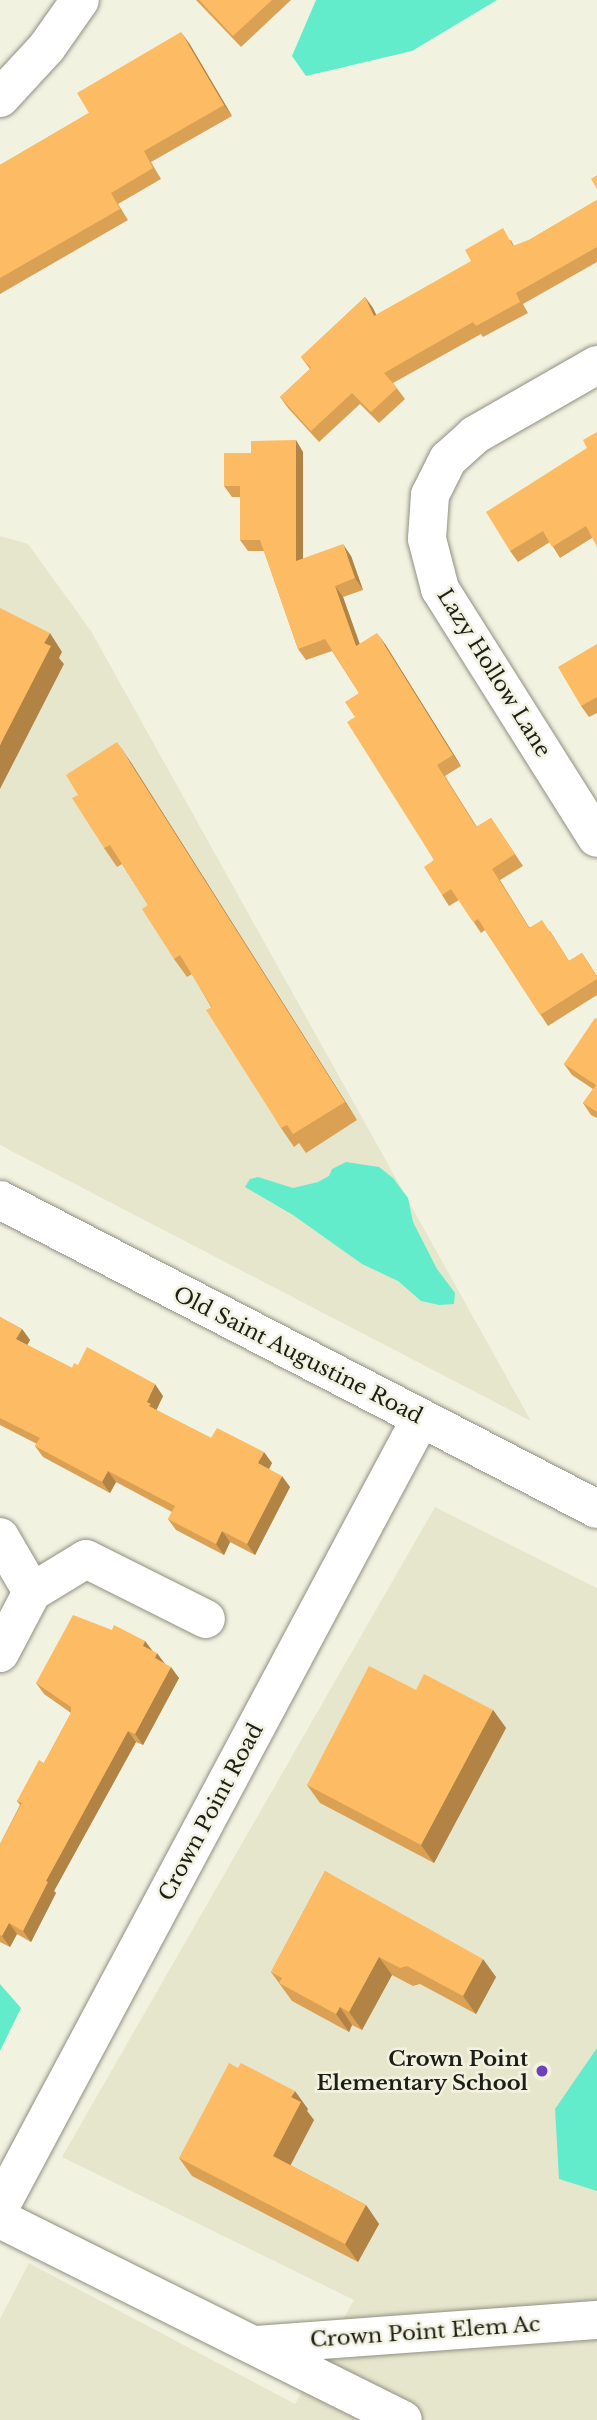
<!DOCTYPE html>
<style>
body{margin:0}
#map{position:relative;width:597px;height:2420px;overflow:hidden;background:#f2f2e1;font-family:"Libre Baskerville",serif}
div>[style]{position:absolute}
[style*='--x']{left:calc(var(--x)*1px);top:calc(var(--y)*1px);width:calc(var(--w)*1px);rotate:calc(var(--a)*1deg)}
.built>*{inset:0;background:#e6e6cd}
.water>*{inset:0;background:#63eccb}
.roads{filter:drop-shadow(0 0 2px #909081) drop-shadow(0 0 2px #909081)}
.minor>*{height:38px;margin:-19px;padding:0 19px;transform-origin:19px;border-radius:19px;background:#fff}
.major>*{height:38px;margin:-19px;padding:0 19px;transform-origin:19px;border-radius:19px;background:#fff}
.wall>*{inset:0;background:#daa155}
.shaded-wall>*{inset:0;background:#b18345}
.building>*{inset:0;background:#fdbb63}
.dots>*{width:19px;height:19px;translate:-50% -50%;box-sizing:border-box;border:4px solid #f2f2e1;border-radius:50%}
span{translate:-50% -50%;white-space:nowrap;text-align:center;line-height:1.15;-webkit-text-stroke:5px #f2f2e1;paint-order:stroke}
.street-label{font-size:21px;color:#1e1e18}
.poi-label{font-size:21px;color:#1e1e18;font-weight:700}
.right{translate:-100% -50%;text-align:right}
</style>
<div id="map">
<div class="built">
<div style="clip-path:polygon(0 536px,28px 544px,91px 631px,531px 1421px,0 1145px)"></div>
<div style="clip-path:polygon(435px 1507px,597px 1588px,597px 2420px,0 2420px,0 2319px,29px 2263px,295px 2404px,354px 2300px,62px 2157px)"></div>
</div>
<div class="water">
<div style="clip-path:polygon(316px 0,497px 0,412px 51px,306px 76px,292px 56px)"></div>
<div style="clip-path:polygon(346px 1162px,379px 1167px,393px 1178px,408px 1198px,413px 1222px,437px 1269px,455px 1293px,454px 1304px,439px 1305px,421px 1301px,398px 1281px,362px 1264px,293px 1215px,245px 1187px,250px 1179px,258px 1177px,293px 1188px,318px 1182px,329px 1176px,332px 1169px)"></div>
<div style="clip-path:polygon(0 1984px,21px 2008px,0 2051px)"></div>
<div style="clip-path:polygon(597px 2048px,597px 2191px,559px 2179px,555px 2109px)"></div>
</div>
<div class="roads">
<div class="minor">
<div style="--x:0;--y:98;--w:69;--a:-47.3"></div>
<div style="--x:47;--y:47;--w:57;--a:-54.9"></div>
<div style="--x:597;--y:365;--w:141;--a:150.2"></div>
<div style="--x:475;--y:435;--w:36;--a:138"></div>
<div style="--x:448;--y:459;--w:40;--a:116.6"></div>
<div style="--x:430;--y:495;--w:44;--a:93.9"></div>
<div style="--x:427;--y:539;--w:52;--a:75.4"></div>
<div style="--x:440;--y:589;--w:294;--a:57.8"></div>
<div style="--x:0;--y:1537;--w:64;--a:59.8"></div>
<div style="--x:32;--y:1592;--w:63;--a:-31.4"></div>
<div style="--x:86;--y:1559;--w:134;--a:26.6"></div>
<div style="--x:0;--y:1653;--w:69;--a:-62.3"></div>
<div style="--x:0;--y:2207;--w:894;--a:-61.92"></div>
<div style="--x:0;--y:2219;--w:450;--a:26.5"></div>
<div style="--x:255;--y:2345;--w:343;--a:-4.2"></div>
</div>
<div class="major">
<div style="--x:0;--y:1200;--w:672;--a:27.37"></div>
</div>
</div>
<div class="wall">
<div style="clip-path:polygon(196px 0,291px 0,241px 47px)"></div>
<div style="clip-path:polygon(189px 43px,232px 116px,151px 162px,161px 179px,118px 204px,128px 220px,0 294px,0 165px,89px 113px)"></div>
<div style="clip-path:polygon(597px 200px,597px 262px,523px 304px,528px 313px,483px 337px,481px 334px,393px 383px,405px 399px,379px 423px,360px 404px,319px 442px,288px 408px,280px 397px,310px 369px,301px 357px,365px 297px,376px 315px,511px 240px,514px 246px,529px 240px)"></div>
<div style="clip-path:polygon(597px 432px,592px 538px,560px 558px,550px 542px,518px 562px,510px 551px,587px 448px)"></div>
<div style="clip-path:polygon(303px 452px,303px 559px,351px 556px,363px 590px,343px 597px,360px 644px,385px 644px,461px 766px,445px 776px,477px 827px,491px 818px,523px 866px,500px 880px,529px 927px,550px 931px,569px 961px,582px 953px,597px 976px,597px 995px,548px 1026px,485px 930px,481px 933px,459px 900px,449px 906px,442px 895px,434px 860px,355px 717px,359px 693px,332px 651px,306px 660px,298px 649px,264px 551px,248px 551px,240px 540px,240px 497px,232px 497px,224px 486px)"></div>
<div style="clip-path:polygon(597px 644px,597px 713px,589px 717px,581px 706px)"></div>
<div style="clip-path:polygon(130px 761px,357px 1120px,306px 1153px,299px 1143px,294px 1147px,281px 1128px,192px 974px,187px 977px,174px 959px,148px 905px,122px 864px,117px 867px,104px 848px)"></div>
<div style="clip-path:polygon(597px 1019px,597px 1118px,591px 1115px,583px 1103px,593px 1089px,572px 1075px,564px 1064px)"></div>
<div style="clip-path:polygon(0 1317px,22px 1329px,30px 1340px,27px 1345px,72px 1368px,78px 1365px,163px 1396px,156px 1410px,211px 1438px,272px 1463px,269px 1469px,290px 1487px,255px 1555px,230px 1542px,224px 1555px,176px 1530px,168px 1519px,172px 1512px,116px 1482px,110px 1493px,43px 1457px,35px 1446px,37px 1444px,0 1425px)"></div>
<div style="clip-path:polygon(112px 1630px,145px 1641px,152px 1650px,179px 1678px,143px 1745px,136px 1742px,54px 1891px,56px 1893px,31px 1942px,17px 1934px,10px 1947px,0 1942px,0 1844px,20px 1805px,17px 1801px,44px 1763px,71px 1713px,44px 1694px,36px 1683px)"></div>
<div style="clip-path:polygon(416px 1690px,493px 1710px,506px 1728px,434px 1863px,320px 1803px,307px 1785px)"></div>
<div style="clip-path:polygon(325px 1871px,496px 1977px,476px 2014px,420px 1984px,413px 1986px,392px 1975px,362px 2030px,352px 2025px,349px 2032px,292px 2001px,271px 1972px)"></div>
<div style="clip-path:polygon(308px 2109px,307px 2111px,314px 2120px,290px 2165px,366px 2205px,379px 2224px,358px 2262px,192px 2176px,179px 2158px)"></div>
</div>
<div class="shaded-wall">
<div style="clip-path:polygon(181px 32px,189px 43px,232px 116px,224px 105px)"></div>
<div style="clip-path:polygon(365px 297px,373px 308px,382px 327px,374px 316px)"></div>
<div style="clip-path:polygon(296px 440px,303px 452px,303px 573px,296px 561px)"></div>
<div style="clip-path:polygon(343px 544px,351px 556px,363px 590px,355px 578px)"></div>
<div style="clip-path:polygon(335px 586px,343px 597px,364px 657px,356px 646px)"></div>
<div style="clip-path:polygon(50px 633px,62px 652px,59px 658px,64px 664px,0 789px,0 745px,44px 643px)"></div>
<div style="clip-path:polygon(377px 633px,385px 644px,461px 766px,453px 755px)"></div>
<div style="clip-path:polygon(117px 742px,130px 761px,357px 1120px,345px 1102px)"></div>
<div style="clip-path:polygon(22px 1329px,30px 1340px,24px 1351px,16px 1339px)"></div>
<div style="clip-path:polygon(155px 1384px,163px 1396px,156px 1411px,149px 1406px,147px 1402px)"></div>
<div style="clip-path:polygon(264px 1452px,272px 1463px,266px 1474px,258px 1463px)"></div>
<div style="clip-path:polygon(108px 1471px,116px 1482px,110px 1493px,102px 1482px)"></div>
<div style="clip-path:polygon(282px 1476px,290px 1487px,255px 1555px,247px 1544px)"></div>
<div style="clip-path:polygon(222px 1531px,230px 1542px,224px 1555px,216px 1544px)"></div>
<div style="clip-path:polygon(145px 1641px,153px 1652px,143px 1646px)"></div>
<div style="clip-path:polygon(157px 1653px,165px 1664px,155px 1658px)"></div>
<div style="clip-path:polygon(171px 1667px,179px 1678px,143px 1745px,135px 1734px)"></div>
<div style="clip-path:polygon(493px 1710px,506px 1728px,434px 1863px,421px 1845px)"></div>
<div style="clip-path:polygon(128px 1731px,136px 1742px,54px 1891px,56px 1893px,31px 1942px,23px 1931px,46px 1881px)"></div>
<div style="clip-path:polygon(9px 1923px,17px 1934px,10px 1947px,2px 1936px)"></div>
<div style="clip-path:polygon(379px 1957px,392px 1975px,362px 2030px,349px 2012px)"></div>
<div style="clip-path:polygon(483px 1959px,496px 1977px,476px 2014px,463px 1996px)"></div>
<div style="clip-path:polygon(340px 2007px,352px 2025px,349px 2032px,336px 2014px)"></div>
<div style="clip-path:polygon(295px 2091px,308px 2109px,307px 2111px,314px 2120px,286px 2174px,273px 2156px,291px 2097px)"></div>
<div style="clip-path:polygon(366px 2205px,379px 2224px,358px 2262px,345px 2244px)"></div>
</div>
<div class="building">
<div style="clip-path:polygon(199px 0,272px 0,233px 36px)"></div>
<div style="clip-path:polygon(181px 32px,224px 105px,144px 151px,153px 168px,111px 193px,120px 209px,0 278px,0 165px,89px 113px,77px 93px)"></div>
<div style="clip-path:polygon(597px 175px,597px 189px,591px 179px)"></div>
<div style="clip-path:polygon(597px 200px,597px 247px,516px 293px,520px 302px,476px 326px,473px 322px,384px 373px,397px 388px,371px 412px,352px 393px,311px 431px,280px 397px,311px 368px,301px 357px,365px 297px,374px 316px,471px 261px,465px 250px,503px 228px,513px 246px,529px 240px)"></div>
<div style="clip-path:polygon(597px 432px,597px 547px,586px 526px,552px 547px,543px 531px,510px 551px,486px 512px,587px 448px,583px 440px)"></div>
<div style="clip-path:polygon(296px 440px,296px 561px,343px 544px,355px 578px,335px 586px,356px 646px,377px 633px,453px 755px,437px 765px,476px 827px,491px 818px,515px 854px,492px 869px,529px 928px,542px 920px,569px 961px,582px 953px,597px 977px,597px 979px,540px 1015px,478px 919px,473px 922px,451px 889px,442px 895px,424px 867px,434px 860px,347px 722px,355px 717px,345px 702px,359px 693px,325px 639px,298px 649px,260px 540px,240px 540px,240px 486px,224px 486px,224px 453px,251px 453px,251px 441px)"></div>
<div style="clip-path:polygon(0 608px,50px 633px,44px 643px,51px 646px,0 745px)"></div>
<div style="clip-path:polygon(597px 644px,597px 697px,581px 706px,558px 667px)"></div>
<div style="clip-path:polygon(117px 742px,345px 1102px,293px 1134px,287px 1125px,281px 1128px,206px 1010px,212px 1007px,194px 978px,180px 955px,174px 959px,142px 909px,148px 905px,110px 845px,104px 848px,72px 798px,78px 795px,66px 775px)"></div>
<div style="clip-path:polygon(595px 1018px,597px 1019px,597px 1112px,583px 1103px,596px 1085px,564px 1064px)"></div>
<div style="clip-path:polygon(0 1317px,22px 1329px,16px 1339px,72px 1368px,74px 1363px,78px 1365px,87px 1347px,155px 1384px,147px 1402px,151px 1404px,149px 1406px,211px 1438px,217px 1428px,264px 1452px,258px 1463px,282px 1476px,247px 1544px,222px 1531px,216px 1544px,168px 1519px,175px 1506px,108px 1471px,102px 1482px,35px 1446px,40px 1438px,0 1418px)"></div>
<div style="clip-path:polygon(73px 1615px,112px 1630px,114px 1625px,145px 1641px,143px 1646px,157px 1653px,155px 1658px,171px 1667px,135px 1734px,128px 1731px,46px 1881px,48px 1882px,23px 1931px,9px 1923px,2px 1936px,0 1935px,0 1844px,22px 1803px,17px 1801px,39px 1760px,44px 1763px,71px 1713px,71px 1707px,36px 1683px)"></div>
<div style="clip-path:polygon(369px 1666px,416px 1690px,424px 1674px,493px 1710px,421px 1845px,307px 1785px)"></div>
<div style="clip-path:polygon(325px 1871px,483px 1959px,463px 1996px,407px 1966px,400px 1968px,379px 1957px,349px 2012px,340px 2007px,336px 2014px,279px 1983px,282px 1978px,271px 1972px)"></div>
<div style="clip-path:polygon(229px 2063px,238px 2068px,241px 2063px,295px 2091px,291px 2097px,301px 2102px,273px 2156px,366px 2205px,345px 2244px,179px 2158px)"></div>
</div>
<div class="dots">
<div style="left:542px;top:2071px;background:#6c41b9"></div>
</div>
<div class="street-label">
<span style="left:494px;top:673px;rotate:58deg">Lazy Hollow Lane</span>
<span style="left:298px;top:1355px;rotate:27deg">Old Saint Augustine Road</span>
<span style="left:211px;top:1812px;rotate:-62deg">Crown Point Road</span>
<span style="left:425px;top:2332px;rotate:-4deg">Crown Point Elem Ac</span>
</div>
<div class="poi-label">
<span class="right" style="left:528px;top:2071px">Crown Point<br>Elementary School</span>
</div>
</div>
